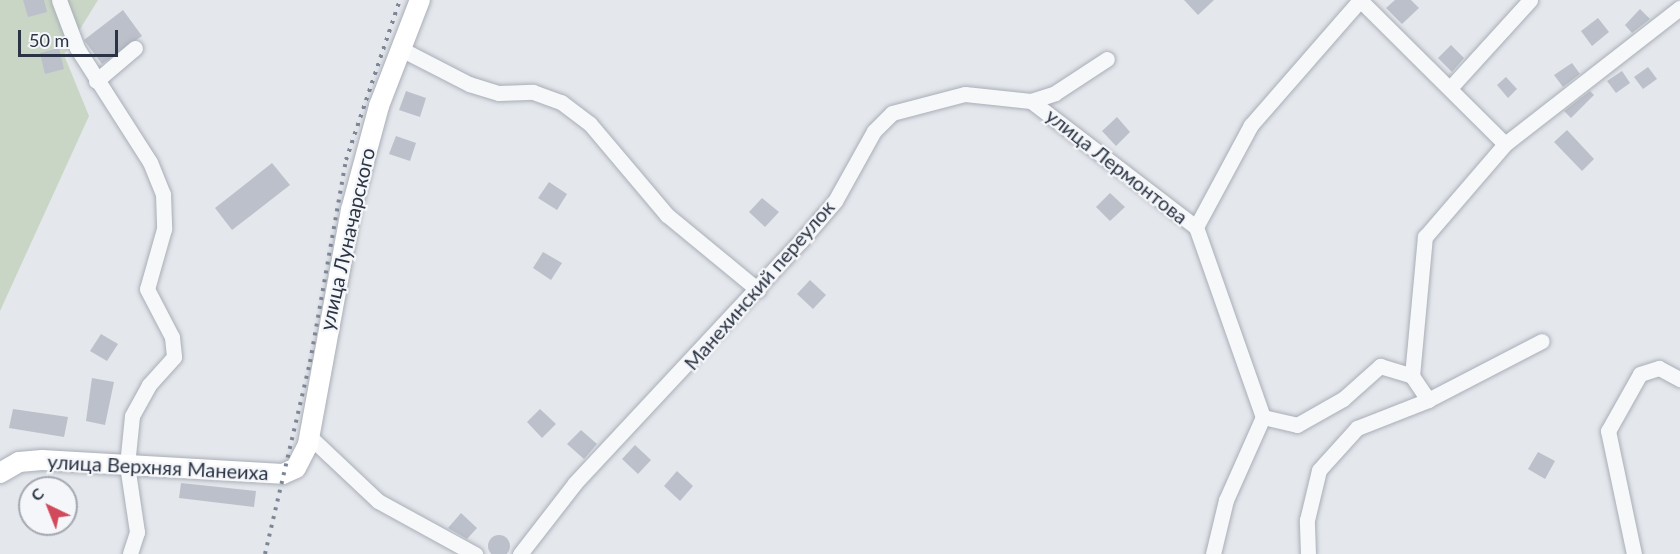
<!DOCTYPE html>
<meta charset="utf-8">
<style>
body{margin:0}
#map{position:relative;width:1680px;height:554px;overflow:hidden;background:#e4e7ec;font-family:Lato,sans-serif}
div>[style]{position:absolute}
[style*='--x']{left:calc(var(--x)*1px);top:calc(var(--y)*1px);width:calc(var(--w)*1px);rotate:calc(var(--a)*1deg)}
.green>*{inset:0;background:#c9d6c5}
.building>*{inset:0;background:#bbc0ca}
.round{border-radius:50%}
.roads{filter:drop-shadow(0 0 2px #a9aeb7) drop-shadow(0 0 2px #a9aeb7)}
.minor>*{height:15px;margin:-7.5px;padding:0 7.5px;transform-origin:7.5px;border-radius:7.5px;background:#f7f8fa}
.major>*{height:20px;margin:-10px;padding:0 10px;transform-origin:10px;border-radius:10px;background:#fff}
.rail>*{height:4px;margin-top:-2px;transform-origin:0;background:repeating-linear-gradient(90deg,#7d8696 0 3px,transparent 0 9px)}
span{translate:-50% -50%;white-space:nowrap;text-align:center;line-height:1.15;-webkit-text-stroke:4.5px #f4f6f9;paint-order:stroke}
.street-label{font-size:20px;color:#2b3445}
.north{position:absolute;left:18px;top:476px;width:60px;height:60px;box-sizing:border-box;background:#f4f6f9;border:2px solid #a4a8b1;border-radius:50%;rotate:317deg;font-size:16px;font-weight:700;line-height:24px;text-align:center;color:#2b3445}
.north::after{content:'';display:block;margin:auto;width:21px;height:27px;background:#d1495b;clip-path:polygon(50% 0,100% 100%,50% 72%,0 100%)}
.scale{position:absolute;left:18px;top:30px;width:100px;height:27px;box-sizing:border-box;border:3px solid #2b3445;border-top:0;padding-left:8px;font-size:18px;line-height:21px;white-space:nowrap;color:#2b3445;-webkit-text-stroke:4px #f4f6f9;paint-order:stroke}
</style>
<div id="map">
<div class="green">
<div style="clip-path:polygon(0 0,98px 0,64px 55px,89px 116px,0 311px)"></div>
</div>
<div class="building">
<div style="clip-path:polygon(23px 0,44px 0,47px 12px,28px 17px)"></div>
<div style="clip-path:polygon(1184px 0,1214px 0,1198px 15px)"></div>
<div style="clip-path:polygon(1395px 0,1411px 0,1419px 8px,1402px 24px,1386px 8px)"></div>
<div style="clip-path:polygon(1640px 9px,1650px 19px,1632px 33px,1625px 25px)"></div>
<div style="clip-path:polygon(123px 10px,142px 36px,102px 64px,84px 40px)"></div>
<div style="clip-path:polygon(1598px 18px,1609px 32px,1592px 46px,1581px 31px)"></div>
<div style="clip-path:polygon(1451px 45px,1464px 58px,1452px 72px,1438px 58px)"></div>
<div style="clip-path:polygon(59px 48px,64px 69px,45px 74px,40px 53px)"></div>
<div style="clip-path:polygon(1572px 63px,1580px 74px,1563px 87px,1554px 75px)"></div>
<div style="clip-path:polygon(1648px 67px,1657px 79px,1643px 89px,1634px 77px)"></div>
<div style="clip-path:polygon(1622px 71px,1630px 83px,1616px 93px,1607px 81px)"></div>
<div style="clip-path:polygon(1506px 77px,1517px 89px,1508px 98px,1497px 85px)"></div>
<div style="clip-path:polygon(406px 91px,426px 98px,420px 117px,399px 110px)"></div>
<div style="clip-path:polygon(1590px 91px,1594px 95px,1571px 118px,1564px 111px)"></div>
<div style="clip-path:polygon(1117px 117px,1130px 132px,1116px 146px,1102px 131px)"></div>
<div style="clip-path:polygon(1567px 130px,1594px 159px,1582px 171px,1554px 142px)"></div>
<div style="clip-path:polygon(396px 136px,416px 143px,410px 161px,389px 154px)"></div>
<div style="clip-path:polygon(272px 163px,290px 185px,232px 230px,215px 208px)"></div>
<div style="clip-path:polygon(549px 182px,567px 194px,557px 210px,538px 198px)"></div>
<div style="clip-path:polygon(1110px 193px,1125px 207px,1110px 221px,1096px 207px)"></div>
<div style="clip-path:polygon(762px 198px,779px 212px,765px 227px,749px 212px)"></div>
<div style="clip-path:polygon(543px 252px,562px 263px,551px 280px,533px 268px)"></div>
<div style="clip-path:polygon(810px 280px,826px 295px,813px 309px,797px 294px)"></div>
<div style="clip-path:polygon(101px 334px,118px 344px,107px 361px,90px 351px)"></div>
<div style="clip-path:polygon(92px 378px,114px 382px,105px 425px,86px 421px)"></div>
<div style="clip-path:polygon(13px 409px,68px 417px,64px 437px,9px 428px)"></div>
<div style="clip-path:polygon(540px 409px,556px 424px,542px 438px,527px 422px)"></div>
<div style="clip-path:polygon(581px 430px,597px 444px,584px 459px,567px 444px)"></div>
<div style="clip-path:polygon(635px 445px,651px 460px,638px 474px,622px 459px)"></div>
<div style="clip-path:polygon(1538px 452px,1555px 461px,1545px 479px,1528px 469px)"></div>
<div style="clip-path:polygon(677px 471px,693px 486px,680px 501px,664px 486px)"></div>
<div style="clip-path:polygon(181px 483px,256px 491px,254px 507px,179px 498px)"></div>
<div style="clip-path:polygon(461px 513px,477px 528px,467px 539px,448px 528px)"></div>
<div class="round" style="left:488px;top:535px;width:22px;height:22px"></div>
</div>
<div class="roads">
<div class="minor">
<div style="--x:59;--y:0;--w:51;--a:69.4"></div>
<div style="--x:77;--y:48;--w:135;--a:57.4"></div>
<div style="--x:150;--y:162;--w:35;--a:68"></div>
<div style="--x:163;--y:194;--w:35;--a:88"></div>
<div style="--x:164;--y:229;--w:62;--a:105.8"></div>
<div style="--x:147;--y:289;--w:54;--a:62.5"></div>
<div style="--x:172;--y:337;--w:20;--a:84"></div>
<div style="--x:174;--y:357;--w:38;--a:132"></div>
<div style="--x:149;--y:385;--w:35;--a:119"></div>
<div style="--x:132;--y:416;--w:49;--a:95.8"></div>
<div style="--x:127;--y:465;--w:68;--a:81.5"></div>
<div style="--x:137;--y:532;--w:23;--a:108"></div>
<div style="--x:1360;--y:0;--w:204;--a:44.8"></div>
<div style="--x:399;--y:48;--w:79;--a:27.2"></div>
<div style="--x:469;--y:84;--w:31;--a:17"></div>
<div style="--x:499;--y:93;--w:34;--a:-2"></div>
<div style="--x:533;--y:92;--w:30;--a:20"></div>
<div style="--x:561;--y:102;--w:36;--a:37"></div>
<div style="--x:590;--y:124;--w:119;--a:49.8"></div>
<div style="--x:667;--y:215;--w:118;--a:39.5"></div>
<div style="--x:96;--y:81;--w:51;--a:-40.2"></div>
<div style="--x:1450;--y:88;--w:119;--a:-47.7"></div>
<div style="--x:1031;--y:101;--w:208;--a:37.4"></div>
<div style="--x:1196;--y:227;--w:116;--a:-61.7"></div>
<div style="--x:1251;--y:125;--w:166;--a:-48.9"></div>
<div style="--x:1196;--y:227;--w:201;--a:70.6"></div>
<div style="--x:1263;--y:417;--w:35;--a:13"></div>
<div style="--x:1297;--y:425;--w:53;--a:-29.5"></div>
<div style="--x:1343;--y:399;--w:50;--a:-41.7"></div>
<div style="--x:1380;--y:366;--w:34;--a:17"></div>
<div style="--x:1412;--y:376;--w:29;--a:56"></div>
<div style="--x:1428;--y:400;--w:128;--a:-27.4"></div>
<div style="--x:1412;--y:376;--w:140;--a:-84.7"></div>
<div style="--x:1425;--y:237;--w:123;--a:-49.3"></div>
<div style="--x:1505;--y:144;--w:222;--a:-37.9"></div>
<div style="--x:309;--y:436;--w:95;--a:43.3"></div>
<div style="--x:378;--y:501;--w:111;--a:28.7"></div>
<div style="--x:520;--y:554;--w:90;--a:-52.2"></div>
<div style="--x:575;--y:483;--w:330;--a:-47"></div>
<div style="--x:800;--y:242;--w:54;--a:-49.5"></div>
<div style="--x:835;--y:201;--w:80;--a:-60.9"></div>
<div style="--x:874;--y:131;--w:25;--a:-45"></div>
<div style="--x:892;--y:113;--w:75;--a:-14.6"></div>
<div style="--x:965;--y:94;--w:66;--a:6.1"></div>
<div style="--x:1031;--y:101;--w:25;--a:-18"></div>
<div style="--x:1055;--y:93;--w:62;--a:-33.2"></div>
<div style="--x:1213;--y:554;--w:56;--a:-76.5"></div>
<div style="--x:1226;--y:500;--w:91;--a:-66"></div>
<div style="--x:1308;--y:554;--w:34;--a:-92"></div>
<div style="--x:1307;--y:520;--w:51;--a:-76.5"></div>
<div style="--x:1319;--y:470;--w:57;--a:-47.9"></div>
<div style="--x:1357;--y:428;--w:76;--a:-21.5"></div>
<div style="--x:1634;--y:554;--w:126;--a:-101.9"></div>
<div style="--x:1608;--y:431;--w:65;--a:-60.7"></div>
<div style="--x:1640;--y:374;--w:20;--a:-18"></div>
<div style="--x:1659;--y:368;--w:24;--a:28"></div>
</div>
<div class="major">
<div style="--x:0;--y:473;--w:22;--a:-30"></div>
<div style="--x:19;--y:462;--w:23;--a:-5"></div>
<div style="--x:42;--y:460;--w:241;--a:3.3"></div>
<div style="--x:283;--y:474;--w:14;--a:-25"></div>
<div style="--x:296;--y:468;--w:27;--a:-63"></div>
<div style="--x:308;--y:444;--w:238;--a:-79.6"></div>
<div style="--x:351;--y:210;--w:108;--a:-74.9"></div>
<div style="--x:379;--y:106;--w:114;--a:-68.9"></div>
</div>
</div>
<div class="rail">
<div style="--x:265;--y:554;--w:197;--a:-76.8"></div>
<div style="--x:310;--y:362;--w:205;--a:-79.9"></div>
<div style="--x:346;--y:160;--w:169;--a:-71.4"></div>
</div>
<div class="street-label">
<span style="left:1117px;top:166px;rotate:38deg">улица Лермонтова</span>
<span style="left:347px;top:239px;rotate:-77deg">улица Луначарского</span>
<span style="left:759px;top:285px;rotate:-49deg">Манехинский переулок</span>
<span style="left:158px;top:467px;rotate:3deg">улица Верхняя Манеиха</span>
</div>
<div class="north">С</div>
<div class="scale">50 m</div>
</div>
